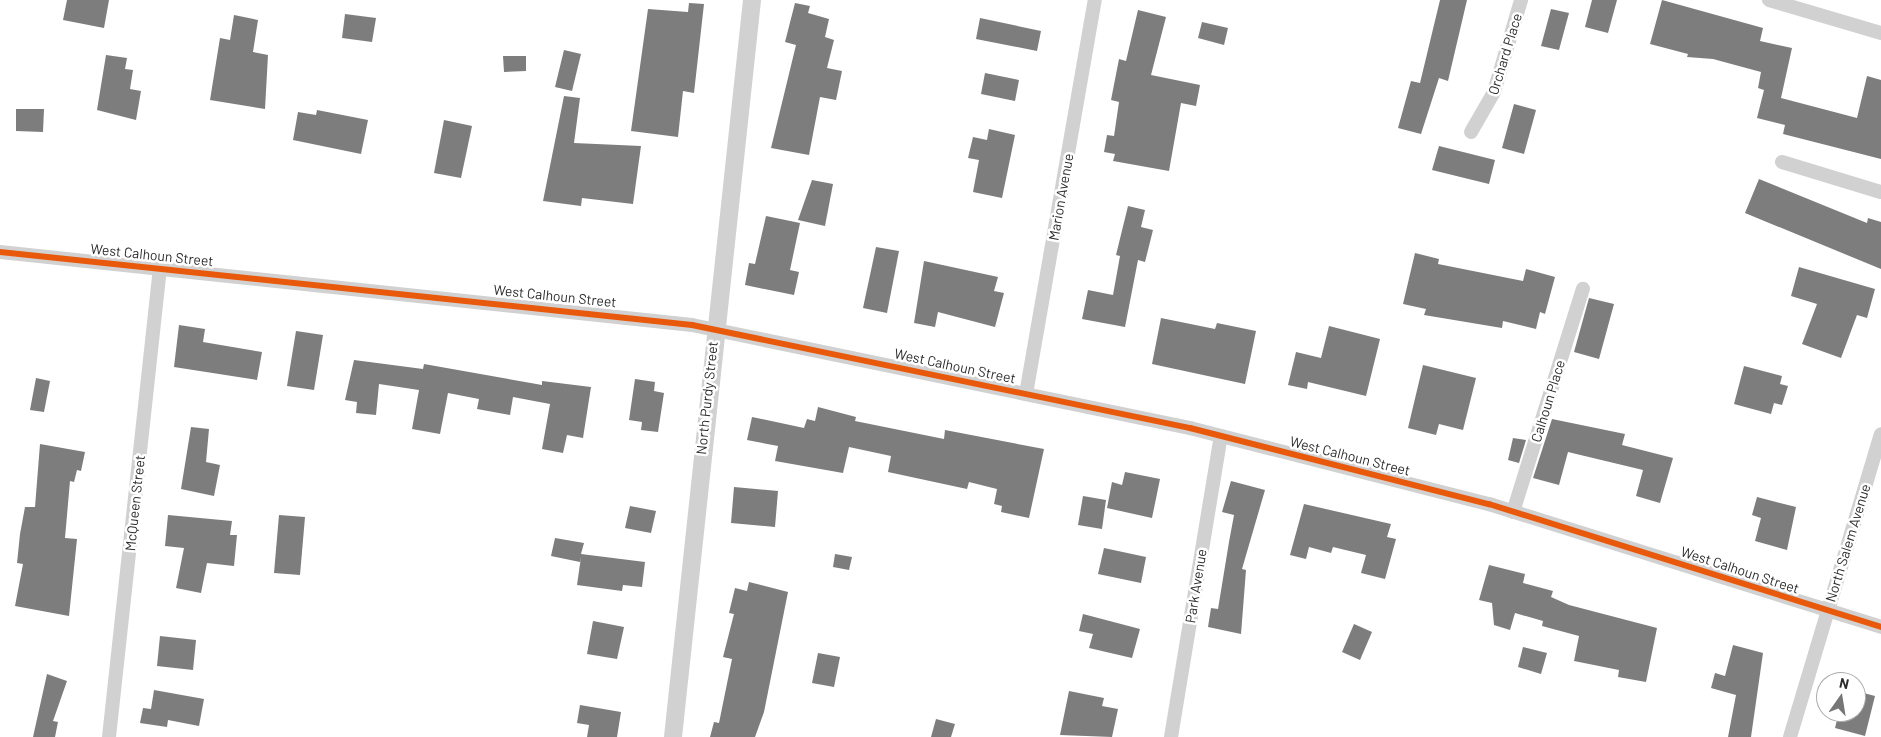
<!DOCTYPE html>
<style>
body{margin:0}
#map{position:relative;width:1881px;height:737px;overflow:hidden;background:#fff;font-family:Barlow,sans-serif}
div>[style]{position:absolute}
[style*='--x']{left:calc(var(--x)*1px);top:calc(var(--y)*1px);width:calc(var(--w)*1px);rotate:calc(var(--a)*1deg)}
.building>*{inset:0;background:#7d7d7d}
.minor>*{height:14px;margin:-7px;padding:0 7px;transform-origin:7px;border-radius:7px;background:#d1d1d1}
.tertiary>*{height:18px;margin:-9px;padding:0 9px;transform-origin:9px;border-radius:9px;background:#d1d1d1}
.cycleway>*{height:6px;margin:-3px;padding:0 3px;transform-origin:3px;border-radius:3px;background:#e8590c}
span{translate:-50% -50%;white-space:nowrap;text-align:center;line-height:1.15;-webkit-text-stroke:5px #fff;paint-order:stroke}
.street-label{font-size:14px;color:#2c2c2c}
.north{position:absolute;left:1816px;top:672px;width:50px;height:50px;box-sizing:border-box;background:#fff;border:1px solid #ababab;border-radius:50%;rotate:13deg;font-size:14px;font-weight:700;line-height:20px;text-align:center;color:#2c2c2c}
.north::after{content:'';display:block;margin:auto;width:18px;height:22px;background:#767676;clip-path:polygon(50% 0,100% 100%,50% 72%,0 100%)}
</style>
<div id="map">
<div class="building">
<div style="clip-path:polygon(67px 0,109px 0,104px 28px,63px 20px)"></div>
<div style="clip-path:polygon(1440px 0,1467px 0,1448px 81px,1439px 78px,1421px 134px,1398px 128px,1411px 81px,1420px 83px)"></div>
<div style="clip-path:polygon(1592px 0,1617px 0,1608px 33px,1585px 27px)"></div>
<div style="clip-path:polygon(1662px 0,1763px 28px,1760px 41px,1792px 48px,1781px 98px,1857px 118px,1867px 76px,1881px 80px,1881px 159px,1783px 134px,1785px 125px,1757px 118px,1764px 90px,1758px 88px,1761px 72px,1713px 59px,1687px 57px,1688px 54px,1650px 44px)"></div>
<div style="clip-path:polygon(689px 3px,704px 4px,694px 93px,683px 91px,678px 137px,631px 131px,648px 9px,688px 12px)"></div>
<div style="clip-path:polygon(795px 3px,810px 6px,808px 13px,829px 19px,825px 37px,834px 40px,827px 68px,842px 71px,836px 100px,820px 97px,809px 155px,771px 148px,796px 45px,785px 42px)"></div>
<div style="clip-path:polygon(1551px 9px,1569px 13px,1559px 50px,1541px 46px)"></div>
<div style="clip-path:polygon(1138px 10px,1166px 17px,1151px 75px,1200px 85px,1196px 106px,1181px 103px,1169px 171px,1113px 161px,1115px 154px,1104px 152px,1107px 135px,1114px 136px,1119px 102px,1111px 100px,1119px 59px,1126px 61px)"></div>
<div style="clip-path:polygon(345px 14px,376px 18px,372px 42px,342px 38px)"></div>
<div style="clip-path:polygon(234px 15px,258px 20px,253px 52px,268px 55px,265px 109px,210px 100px,220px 38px,230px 40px)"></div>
<div style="clip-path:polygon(980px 18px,1041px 31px,1037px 51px,976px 39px)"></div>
<div style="clip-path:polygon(1202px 22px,1228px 28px,1224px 45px,1198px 38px)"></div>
<div style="clip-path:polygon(564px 50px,581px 54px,572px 91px,555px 87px)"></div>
<div style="clip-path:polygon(106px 55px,127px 58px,125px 69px,133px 70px,130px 89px,141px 91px,136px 120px,97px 110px)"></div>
<div style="clip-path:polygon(503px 56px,526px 56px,526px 71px,504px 72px)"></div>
<div style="clip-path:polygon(985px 73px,1019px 80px,1015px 101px,981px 94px)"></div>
<div style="clip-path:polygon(564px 96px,580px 98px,574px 143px,641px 146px,633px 204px,582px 198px,581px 206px,543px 201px)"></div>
<div style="clip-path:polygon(1514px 104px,1536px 110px,1524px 154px,1502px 148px)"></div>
<div style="clip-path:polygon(16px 109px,44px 109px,43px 132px,16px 131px)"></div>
<div style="clip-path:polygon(317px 110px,368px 120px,361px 154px,293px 140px,298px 112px,316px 115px)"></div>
<div style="clip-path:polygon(444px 120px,472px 126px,461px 178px,434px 173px)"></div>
<div style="clip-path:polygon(989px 129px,1015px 135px,1002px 198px,973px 192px,979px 160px,968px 158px,973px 137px,987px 140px)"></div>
<div style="clip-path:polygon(1439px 146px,1495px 160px,1489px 184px,1432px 170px)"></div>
<div style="clip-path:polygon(1759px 179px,1867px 223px,1868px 218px,1881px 222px,1881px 269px,1745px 213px)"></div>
<div style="clip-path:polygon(812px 180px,833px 184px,825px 226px,798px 220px)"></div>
<div style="clip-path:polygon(1128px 206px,1145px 210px,1141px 227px,1153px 230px,1145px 262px,1138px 260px,1125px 327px,1082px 319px,1088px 290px,1113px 295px,1120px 256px,1116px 255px)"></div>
<div style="clip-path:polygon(766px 216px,800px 223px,790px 270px,799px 272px,794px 295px,745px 285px,749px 263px,755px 264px)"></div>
<div style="clip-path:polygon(876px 247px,899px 251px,887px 313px,863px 308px)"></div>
<div style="clip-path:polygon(1415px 253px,1439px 259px,1438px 264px,1523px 281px,1526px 269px,1555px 277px,1545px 314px,1540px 312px,1536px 329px,1503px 321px,1502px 328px,1424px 315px,1426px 309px,1403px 304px)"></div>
<div style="clip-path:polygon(924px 261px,998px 277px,994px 291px,1004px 293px,995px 327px,938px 312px,935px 327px,914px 323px)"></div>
<div style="clip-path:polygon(1799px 267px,1875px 289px,1867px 318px,1857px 315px,1841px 358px,1802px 344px,1817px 304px,1791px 296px)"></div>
<div style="clip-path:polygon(1589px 298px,1614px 304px,1599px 359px,1574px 352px)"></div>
<div style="clip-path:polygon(1161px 318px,1215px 329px,1217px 323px,1256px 331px,1245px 384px,1152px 364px)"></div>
<div style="clip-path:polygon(179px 325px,205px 329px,203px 342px,262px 352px,257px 380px,174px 367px)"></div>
<div style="clip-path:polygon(1329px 326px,1380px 339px,1366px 396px,1308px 382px,1307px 389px,1288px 385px,1296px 352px,1321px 358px)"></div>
<div style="clip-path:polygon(296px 331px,323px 335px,314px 390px,287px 386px)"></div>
<div style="clip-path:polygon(354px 360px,423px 369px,424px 364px,542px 385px,542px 381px,591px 387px,583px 438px,567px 435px,563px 453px,542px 449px,550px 404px,513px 397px,510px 415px,477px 409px,479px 399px,448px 393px,440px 434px,412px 429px,419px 390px,379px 384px,376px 415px,356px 413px,357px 402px,345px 400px)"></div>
<div style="clip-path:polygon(1423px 365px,1476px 378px,1463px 430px,1439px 424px,1436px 435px,1408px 428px)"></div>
<div style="clip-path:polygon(1744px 366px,1782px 376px,1780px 384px,1788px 386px,1782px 405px,1774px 403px,1771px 414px,1734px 404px)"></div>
<div style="clip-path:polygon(36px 378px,50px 381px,44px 412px,30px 410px)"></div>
<div style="clip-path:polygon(635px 379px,655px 382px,654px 391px,664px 393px,658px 432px,641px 430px,642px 422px,629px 420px)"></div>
<div style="clip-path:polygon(818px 407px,856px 417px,855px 421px,944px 439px,945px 430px,1044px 449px,1029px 518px,1001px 512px,1002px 506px,994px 504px,997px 489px,969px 482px,967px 489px,888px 472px,891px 456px,849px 447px,843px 473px,775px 461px,778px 446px,747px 440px,752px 417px,804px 428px,807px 419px,815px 421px)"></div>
<div style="clip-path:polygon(1552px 419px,1625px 434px,1622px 445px,1673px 458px,1660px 503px,1636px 496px,1643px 470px,1568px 452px,1559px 485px,1533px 478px)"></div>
<div style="clip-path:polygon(191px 427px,209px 429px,206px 462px,220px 465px,214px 496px,181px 489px)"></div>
<div style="clip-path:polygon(1513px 438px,1526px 440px,1519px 463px,1508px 460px)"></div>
<div style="clip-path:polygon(40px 444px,85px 452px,81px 471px,77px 470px,74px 482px,70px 481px,65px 538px,77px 539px,69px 616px,15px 606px,23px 564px,17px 563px,20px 534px,25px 507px,35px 507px)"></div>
<div style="clip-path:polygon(1125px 472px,1160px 479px,1152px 518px,1107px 508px,1112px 482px,1122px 485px)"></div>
<div style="clip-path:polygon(1231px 481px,1265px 490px,1242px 569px,1246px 570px,1241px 634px,1208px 627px,1211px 608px,1218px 609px,1229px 542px,1234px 515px,1222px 512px)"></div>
<div style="clip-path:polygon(734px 487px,778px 491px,775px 527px,731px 523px)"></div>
<div style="clip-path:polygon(1083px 496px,1106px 500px,1102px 529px,1078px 525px)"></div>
<div style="clip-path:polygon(1757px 497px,1796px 507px,1787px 550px,1755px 541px,1761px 518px,1752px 515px)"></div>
<div style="clip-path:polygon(1304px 504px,1391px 524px,1387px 537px,1396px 539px,1385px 579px,1361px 573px,1366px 555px,1333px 547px,1331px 553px,1309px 547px,1306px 559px,1290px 555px)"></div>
<div style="clip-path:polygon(630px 506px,656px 511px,651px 533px,625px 528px)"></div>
<div style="clip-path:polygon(168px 515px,232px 521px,230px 535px,237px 535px,234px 566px,207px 563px,201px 593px,176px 588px,184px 548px,165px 546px)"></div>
<div style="clip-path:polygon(279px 515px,305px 517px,300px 575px,274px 573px)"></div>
<div style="clip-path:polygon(555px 538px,584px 543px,581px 554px,645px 562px,642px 587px,623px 585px,622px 591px,577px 585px,581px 557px,580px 562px,551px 556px)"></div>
<div style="clip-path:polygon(1104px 548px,1146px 557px,1141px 583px,1098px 574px)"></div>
<div style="clip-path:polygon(835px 554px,852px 557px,849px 570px,833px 567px)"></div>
<div style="clip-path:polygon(1489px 565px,1525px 574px,1523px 583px,1553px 591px,1551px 597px,1569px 605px,1657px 628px,1646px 682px,1618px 677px,1619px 670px,1574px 661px,1579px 636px,1542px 626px,1543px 621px,1515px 613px,1510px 630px,1494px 625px,1492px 603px,1479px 600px)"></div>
<div style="clip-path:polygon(749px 582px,788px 592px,764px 712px,755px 737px,710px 737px,714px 722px,719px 723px,732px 659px,723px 657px,734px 614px,729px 613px,735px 588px,747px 591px)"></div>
<div style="clip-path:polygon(1083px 614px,1140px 629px,1132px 658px,1089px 648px,1093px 634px,1079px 631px)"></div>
<div style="clip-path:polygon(593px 621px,624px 627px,617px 659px,587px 654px)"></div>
<div style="clip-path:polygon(1354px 624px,1372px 632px,1360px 660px,1342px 652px)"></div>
<div style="clip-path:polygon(160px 636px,196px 640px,193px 670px,157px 666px)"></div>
<div style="clip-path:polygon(1733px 645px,1763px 653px,1751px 737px,1728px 737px,1736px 695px,1711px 688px,1715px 673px,1725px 676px)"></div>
<div style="clip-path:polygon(1523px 647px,1547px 653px,1541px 674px,1518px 667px)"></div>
<div style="clip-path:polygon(818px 653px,840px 657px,834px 687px,812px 683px)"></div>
<div style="clip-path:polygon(47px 674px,67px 681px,53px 721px,58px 722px,55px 737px,33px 737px)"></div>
<div style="clip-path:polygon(154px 690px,204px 699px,199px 726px,168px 720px,167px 727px,140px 723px,143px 708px,151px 709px)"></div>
<div style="clip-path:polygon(1069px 691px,1104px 698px,1102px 706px,1118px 709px,1112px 737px,1060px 735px)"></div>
<div style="clip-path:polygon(1856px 691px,1875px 696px,1865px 736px,1835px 728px,1839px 712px,1856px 712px)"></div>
<div style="clip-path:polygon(580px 705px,621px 712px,617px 737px,587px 737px,589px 725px,577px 723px)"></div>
<div style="clip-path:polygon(936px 719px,955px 724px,951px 737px,931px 737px)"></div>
</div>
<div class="minor">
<div style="--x:1769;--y:0;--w:117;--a:16.4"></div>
<div style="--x:1471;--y:132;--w:46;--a:-60.1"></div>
<div style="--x:1494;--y:92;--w:96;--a:-73.6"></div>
<div style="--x:1782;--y:162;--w:103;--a:16.9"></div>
<div style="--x:0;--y:252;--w:696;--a:6.02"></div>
<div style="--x:692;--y:325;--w:509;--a:11.69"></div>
<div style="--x:1190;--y:428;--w:309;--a:14.3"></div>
<div style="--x:1489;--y:504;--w:411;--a:17.4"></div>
<div style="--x:1026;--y:394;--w:400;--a:-80.1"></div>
<div style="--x:1513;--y:512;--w:234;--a:-72.6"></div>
<div style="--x:109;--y:737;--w:472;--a:-83.8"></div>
<div style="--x:1171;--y:737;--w:305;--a:-80.6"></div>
<div style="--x:1790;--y:737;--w:316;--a:-73.3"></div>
</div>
<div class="tertiary">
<div style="--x:673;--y:737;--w:741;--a:-83.88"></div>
</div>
<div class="cycleway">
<div style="--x:0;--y:252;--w:696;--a:6.02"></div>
<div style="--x:692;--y:325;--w:509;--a:11.69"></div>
<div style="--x:1190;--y:428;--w:309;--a:14.3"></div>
<div style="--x:1489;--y:504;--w:411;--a:17.4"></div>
</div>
<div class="street-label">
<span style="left:1505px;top:54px;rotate:-73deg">Orchard Place</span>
<span style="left:1061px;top:197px;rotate:-80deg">Marion Avenue</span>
<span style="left:152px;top:255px;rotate:6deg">West Calhoun Street</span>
<span style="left:555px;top:296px;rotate:6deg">West Calhoun Street</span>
<span style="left:955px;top:366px;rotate:12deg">West Calhoun Street</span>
<span style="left:707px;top:398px;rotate:-84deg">North Purdy Street</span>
<span style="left:1548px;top:401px;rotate:-73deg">Calhoun Place</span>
<span style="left:1350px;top:456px;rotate:14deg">West Calhoun Street</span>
<span style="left:135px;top:503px;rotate:-84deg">McQueen Street</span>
<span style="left:1848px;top:543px;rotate:-73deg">North Salem Avenue</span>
<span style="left:1740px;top:570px;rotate:18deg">West Calhoun Street</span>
<span style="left:1196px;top:586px;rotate:-81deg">Park Avenue</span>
</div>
<div class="north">N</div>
</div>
